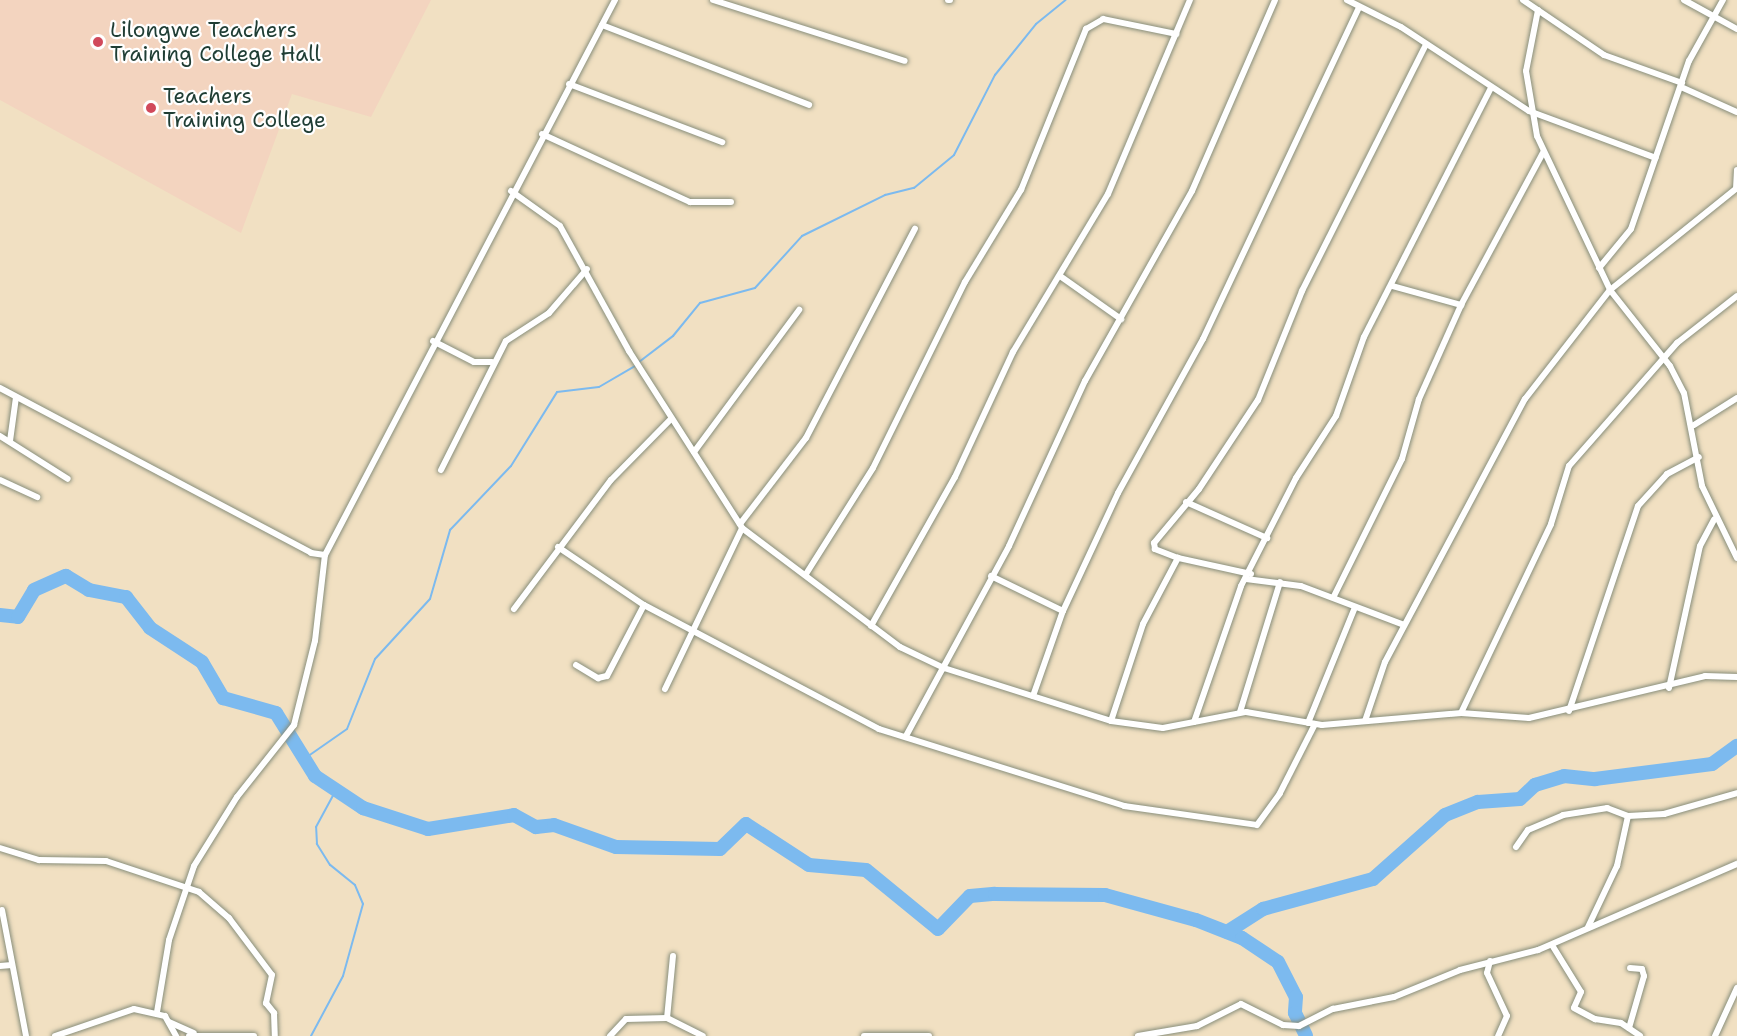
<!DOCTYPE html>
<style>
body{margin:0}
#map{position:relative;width:1737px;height:1036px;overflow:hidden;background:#f1e0c2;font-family:"Shantell Sans",sans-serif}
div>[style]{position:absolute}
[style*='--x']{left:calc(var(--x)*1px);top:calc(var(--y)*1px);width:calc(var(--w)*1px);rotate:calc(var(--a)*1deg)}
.built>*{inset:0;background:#f3d4bf}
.stream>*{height:2px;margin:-1px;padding:0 1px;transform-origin:1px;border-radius:1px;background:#7cbaef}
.river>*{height:14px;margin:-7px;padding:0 7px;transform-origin:7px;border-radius:7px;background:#7cbaef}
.roads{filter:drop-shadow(0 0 2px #888e7b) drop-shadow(0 0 2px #888e7b)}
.minor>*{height:6px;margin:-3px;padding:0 3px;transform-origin:3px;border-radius:3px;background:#fff}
.dots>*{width:16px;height:16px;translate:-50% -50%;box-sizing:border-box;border:3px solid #fff;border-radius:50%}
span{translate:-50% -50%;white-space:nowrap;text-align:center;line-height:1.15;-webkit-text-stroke:4.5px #fff;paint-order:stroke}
.poi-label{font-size:21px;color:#1f3d34}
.left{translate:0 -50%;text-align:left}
</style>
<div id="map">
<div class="built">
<div style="clip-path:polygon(0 0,431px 0,371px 117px,292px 94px,241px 233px,0 100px)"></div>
</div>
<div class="stream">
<div style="--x:639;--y:362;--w:43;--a:-37.4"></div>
<div style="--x:673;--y:336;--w:43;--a:-50.7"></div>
<div style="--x:700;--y:303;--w:57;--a:-15.3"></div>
<div style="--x:755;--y:288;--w:70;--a:-47.9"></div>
<div style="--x:802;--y:236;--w:93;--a:-26.3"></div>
<div style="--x:885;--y:195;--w:30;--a:-14"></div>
<div style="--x:914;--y:188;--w:52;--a:-39.5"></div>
<div style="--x:954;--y:155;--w:90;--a:-62.9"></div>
<div style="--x:995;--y:75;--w:65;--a:-51.2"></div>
<div style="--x:1036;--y:24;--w:38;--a:-39"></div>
<div style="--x:304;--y:759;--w:52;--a:-34.9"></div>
<div style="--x:347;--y:729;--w:75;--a:-68.2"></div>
<div style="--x:375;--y:659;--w:81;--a:-47.5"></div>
<div style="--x:430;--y:599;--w:72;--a:-73.8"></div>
<div style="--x:450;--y:530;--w:88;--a:-46.4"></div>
<div style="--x:511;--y:466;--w:87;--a:-58.1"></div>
<div style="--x:557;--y:392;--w:42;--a:-6.8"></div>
<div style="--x:599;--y:387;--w:42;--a:-30.3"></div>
<div style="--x:311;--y:1036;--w:68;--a:-61.9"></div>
<div style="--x:343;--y:976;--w:75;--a:-74.5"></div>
<div style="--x:363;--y:904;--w:21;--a:-113"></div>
<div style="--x:355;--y:885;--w:32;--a:-141"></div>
<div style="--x:330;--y:865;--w:25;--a:-122"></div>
<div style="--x:317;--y:844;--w:17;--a:-93"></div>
<div style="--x:316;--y:827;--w:42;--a:-61.6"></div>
</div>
<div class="river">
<div style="--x:0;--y:615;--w:18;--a:6"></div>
<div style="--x:18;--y:617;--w:31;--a:-59"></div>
<div style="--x:34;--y:590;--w:35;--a:-24"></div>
<div style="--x:66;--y:576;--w:27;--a:31"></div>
<div style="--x:89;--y:590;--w:38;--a:11"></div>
<div style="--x:126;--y:597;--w:39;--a:52"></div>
<div style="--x:150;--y:628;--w:62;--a:33.2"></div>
<div style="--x:202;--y:662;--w:42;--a:59.7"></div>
<div style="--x:223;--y:698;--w:55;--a:15.8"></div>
<div style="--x:276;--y:713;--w:74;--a:58.2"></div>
<div style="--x:315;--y:776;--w:58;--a:33.7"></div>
<div style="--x:363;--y:808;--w:68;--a:17.9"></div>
<div style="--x:428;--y:829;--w:87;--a:-9.2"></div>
<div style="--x:514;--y:815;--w:25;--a:29"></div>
<div style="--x:536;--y:827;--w:18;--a:-6"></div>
<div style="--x:554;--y:825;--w:66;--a:19.5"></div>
<div style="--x:616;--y:847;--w:104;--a:1.1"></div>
<div style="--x:720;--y:849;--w:36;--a:-44"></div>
<div style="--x:746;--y:824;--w:75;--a:33.1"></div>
<div style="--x:809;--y:865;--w:57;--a:5"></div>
<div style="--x:866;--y:870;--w:93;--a:39.3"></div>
<div style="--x:938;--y:929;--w:46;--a:-45.9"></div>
<div style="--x:970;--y:896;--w:25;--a:-5"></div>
<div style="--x:995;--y:894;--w:110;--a:0.5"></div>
<div style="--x:1105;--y:895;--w:94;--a:15.4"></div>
<div style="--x:1196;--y:920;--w:49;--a:21.4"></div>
<div style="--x:1242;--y:938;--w:43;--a:33.7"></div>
<div style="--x:1278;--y:962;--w:39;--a:63"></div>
<div style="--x:1296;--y:997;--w:16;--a:94"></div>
<div style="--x:1295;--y:1013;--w:25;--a:64"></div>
<div style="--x:1227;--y:932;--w:43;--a:-32.6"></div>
<div style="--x:1263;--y:909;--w:114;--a:-15.3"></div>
<div style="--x:1373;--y:879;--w:96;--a:-41.6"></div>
<div style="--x:1445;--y:815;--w:35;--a:-22"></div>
<div style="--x:1478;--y:802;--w:42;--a:-4.1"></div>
<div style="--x:1520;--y:799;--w:21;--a:-43"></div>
<div style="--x:1535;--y:785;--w:30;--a:-17"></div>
<div style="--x:1564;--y:776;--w:31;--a:6"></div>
<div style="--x:1595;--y:779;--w:118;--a:-7.3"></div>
<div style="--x:1712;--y:764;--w:31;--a:-36"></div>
</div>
<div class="roads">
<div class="minor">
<div style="--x:713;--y:0;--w:201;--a:17.6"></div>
<div style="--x:948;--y:0;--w:2;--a:0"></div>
<div style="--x:1347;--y:0;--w:60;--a:26.6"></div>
<div style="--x:1401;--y:27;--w:153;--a:33.3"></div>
<div style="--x:1529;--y:111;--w:135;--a:20.3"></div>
<div style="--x:1523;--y:0;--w:98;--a:34.2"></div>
<div style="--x:1604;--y:55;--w:83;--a:19.7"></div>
<div style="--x:1684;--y:0;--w:60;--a:28.7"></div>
<div style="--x:1538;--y:10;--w:62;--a:101.1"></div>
<div style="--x:1526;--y:71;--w:66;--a:80.4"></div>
<div style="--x:1537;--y:136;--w:170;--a:64.6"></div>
<div style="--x:1610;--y:290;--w:97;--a:51.7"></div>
<div style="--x:1670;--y:366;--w:30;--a:63"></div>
<div style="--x:1684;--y:393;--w:95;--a:79"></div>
<div style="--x:1702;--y:486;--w:80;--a:64.1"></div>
<div style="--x:602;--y:25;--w:222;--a:21.1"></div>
<div style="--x:569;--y:84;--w:164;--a:20.8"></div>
<div style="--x:1681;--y:87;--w:61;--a:24.1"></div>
<div style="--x:542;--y:134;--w:163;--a:24.7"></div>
<div style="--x:690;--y:202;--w:41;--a:0"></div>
<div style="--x:1736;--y:189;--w:19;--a:-87"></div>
<div style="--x:511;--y:191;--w:60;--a:35.5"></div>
<div style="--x:560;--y:226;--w:143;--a:61.1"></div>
<div style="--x:629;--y:351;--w:210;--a:57.4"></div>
<div style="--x:742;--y:528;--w:198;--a:37"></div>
<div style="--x:900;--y:647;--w:49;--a:25.5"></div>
<div style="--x:944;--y:668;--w:175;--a:17.6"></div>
<div style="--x:1111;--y:721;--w:52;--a:7.7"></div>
<div style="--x:1163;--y:728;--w:85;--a:-10.9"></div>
<div style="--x:1246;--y:712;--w:77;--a:9.7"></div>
<div style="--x:1322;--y:725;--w:140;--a:-4.9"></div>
<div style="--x:1461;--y:713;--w:68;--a:4.2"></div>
<div style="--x:1529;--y:718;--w:181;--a:-13.4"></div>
<div style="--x:1705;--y:676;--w:32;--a:2"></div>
<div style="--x:1599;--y:268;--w:50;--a:-50.6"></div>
<div style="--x:1631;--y:229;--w:178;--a:-71"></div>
<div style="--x:1689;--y:61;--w:70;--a:-60.9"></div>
<div style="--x:1060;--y:276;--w:75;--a:35.2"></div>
<div style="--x:1392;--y:286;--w:72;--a:15.4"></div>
<div style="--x:433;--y:341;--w:46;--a:27.1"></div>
<div style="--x:474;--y:362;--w:18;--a:0"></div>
<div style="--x:0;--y:388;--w:352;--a:27.9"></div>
<div style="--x:311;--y:553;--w:14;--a:8"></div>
<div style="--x:325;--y:555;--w:626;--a:-62.41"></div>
<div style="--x:1694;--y:425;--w:51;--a:-32.1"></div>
<div style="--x:0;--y:436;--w:80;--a:32.3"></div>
<div style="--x:10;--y:441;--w:44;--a:-82.2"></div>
<div style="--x:694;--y:452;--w:177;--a:-53.5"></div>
<div style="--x:441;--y:470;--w:144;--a:-63.3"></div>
<div style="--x:506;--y:341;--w:51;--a:-33.1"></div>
<div style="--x:549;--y:313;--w:58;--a:-49.2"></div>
<div style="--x:0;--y:480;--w:41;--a:24.7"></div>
<div style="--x:1186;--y:502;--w:89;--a:24"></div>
<div style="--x:740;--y:524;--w:108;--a:-52.5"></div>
<div style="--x:806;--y:438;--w:236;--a:-62.5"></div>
<div style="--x:558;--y:547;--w:104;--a:34"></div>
<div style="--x:644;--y:605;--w:266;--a:27.8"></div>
<div style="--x:879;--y:729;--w:257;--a:17.4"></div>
<div style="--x:1124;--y:806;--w:134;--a:8.1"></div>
<div style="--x:1257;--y:825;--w:39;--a:-54"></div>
<div style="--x:1280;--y:793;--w:77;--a:-63.1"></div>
<div style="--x:806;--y:574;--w:125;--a:-57.7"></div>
<div style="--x:873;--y:468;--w:208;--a:-63.7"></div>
<div style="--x:965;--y:282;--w:108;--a:-58.7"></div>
<div style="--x:1021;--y:190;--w:174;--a:-68"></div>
<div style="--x:1086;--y:29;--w:20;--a:-30"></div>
<div style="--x:1103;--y:19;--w:75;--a:11.6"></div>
<div style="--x:1251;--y:574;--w:75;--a:-167.6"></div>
<div style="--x:1178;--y:558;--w:25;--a:-159"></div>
<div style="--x:1155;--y:549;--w:6;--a:-99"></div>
<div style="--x:1154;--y:543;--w:70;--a:-50.2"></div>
<div style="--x:1199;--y:489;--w:107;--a:-56.5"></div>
<div style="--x:1258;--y:400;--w:118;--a:-68"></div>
<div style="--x:1302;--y:291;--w:276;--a:-63.3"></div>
<div style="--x:991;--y:576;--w:80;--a:25.9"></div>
<div style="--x:1246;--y:579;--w:55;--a:7.3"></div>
<div style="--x:1301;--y:586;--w:110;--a:20.7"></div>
<div style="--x:1334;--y:596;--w:153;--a:-63.6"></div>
<div style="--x:1402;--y:459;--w:62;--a:-74.2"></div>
<div style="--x:1419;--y:399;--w:103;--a:-65.9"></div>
<div style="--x:1461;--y:305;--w:173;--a:-61.7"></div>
<div style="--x:514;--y:609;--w:161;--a:-53.1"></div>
<div style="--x:611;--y:480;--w:86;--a:-45.5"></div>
<div style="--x:871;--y:626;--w:171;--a:-60.6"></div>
<div style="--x:955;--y:477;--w:138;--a:-65.1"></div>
<div style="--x:1013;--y:352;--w:184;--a:-59"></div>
<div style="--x:1108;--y:194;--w:211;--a:-67.1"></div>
<div style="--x:576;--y:665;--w:26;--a:31"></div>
<div style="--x:598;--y:678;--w:9;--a:-13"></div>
<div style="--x:607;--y:676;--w:80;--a:-62.5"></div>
<div style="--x:1669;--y:688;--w:145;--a:-77.7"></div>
<div style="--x:1700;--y:546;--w:30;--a:-62"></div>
<div style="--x:665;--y:689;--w:178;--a:-64.4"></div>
<div style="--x:1033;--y:696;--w:90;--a:-70.6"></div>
<div style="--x:1063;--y:611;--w:130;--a:-65"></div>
<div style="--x:1118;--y:493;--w:176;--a:-61.1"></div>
<div style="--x:1203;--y:339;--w:366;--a:-64.8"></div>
<div style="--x:1569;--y:711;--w:216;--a:-71.4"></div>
<div style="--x:1638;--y:506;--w:43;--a:-47.8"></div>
<div style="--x:1667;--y:474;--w:36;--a:-28"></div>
<div style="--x:1240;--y:712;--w:136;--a:-72.9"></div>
<div style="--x:1461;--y:713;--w:209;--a:-64.5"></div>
<div style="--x:1551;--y:524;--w:61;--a:-72.8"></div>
<div style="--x:1569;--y:466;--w:164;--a:-48.7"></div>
<div style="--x:1677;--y:343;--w:76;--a:-38.1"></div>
<div style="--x:1111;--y:721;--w:102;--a:-71.7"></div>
<div style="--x:1143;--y:624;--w:75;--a:-62.1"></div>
<div style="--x:1365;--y:721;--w:62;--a:-71.3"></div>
<div style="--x:1385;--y:662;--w:298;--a:-62"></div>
<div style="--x:1525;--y:399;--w:138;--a:-52.1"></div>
<div style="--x:1610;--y:290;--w:163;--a:-38.8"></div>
<div style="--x:1194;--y:722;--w:144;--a:-70.9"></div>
<div style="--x:1241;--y:586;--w:121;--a:-63"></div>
<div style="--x:1296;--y:478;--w:74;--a:-57.2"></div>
<div style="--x:1336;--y:416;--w:84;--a:-70.5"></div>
<div style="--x:1364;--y:337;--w:280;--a:-63"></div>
<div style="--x:1308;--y:723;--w:125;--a:-67.9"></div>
<div style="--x:906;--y:736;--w:216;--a:-61.5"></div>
<div style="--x:1009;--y:546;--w:182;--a:-65.3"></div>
<div style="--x:1085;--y:381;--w:218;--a:-60.6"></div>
<div style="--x:1192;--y:191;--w:208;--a:-66.5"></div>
<div style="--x:1516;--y:847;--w:21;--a:-55"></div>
<div style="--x:1528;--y:830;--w:38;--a:-23"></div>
<div style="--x:1563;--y:815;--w:45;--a:-9"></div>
<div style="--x:1607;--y:808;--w:22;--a:21"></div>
<div style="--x:1628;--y:816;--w:36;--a:-3"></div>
<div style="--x:1664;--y:814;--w:76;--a:-16"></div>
<div style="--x:0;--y:848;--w:41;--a:17.1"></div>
<div style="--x:39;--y:860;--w:67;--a:0.9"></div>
<div style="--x:106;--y:861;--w:98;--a:18.4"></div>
<div style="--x:199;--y:892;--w:40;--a:41"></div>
<div style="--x:229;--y:918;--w:71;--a:53"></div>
<div style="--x:272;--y:975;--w:29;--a:102"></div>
<div style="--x:266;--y:1003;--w:13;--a:51"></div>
<div style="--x:274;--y:1013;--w:23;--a:88"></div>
<div style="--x:2;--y:910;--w:128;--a:79.2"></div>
<div style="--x:1588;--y:927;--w:68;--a:-64.6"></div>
<div style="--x:1617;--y:866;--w:51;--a:-77.6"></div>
<div style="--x:1552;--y:945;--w:55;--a:58.3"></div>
<div style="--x:1581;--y:992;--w:17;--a:114"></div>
<div style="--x:1574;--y:1008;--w:24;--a:28"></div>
<div style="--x:1595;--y:1019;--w:26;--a:9"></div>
<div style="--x:1621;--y:1023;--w:23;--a:34"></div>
<div style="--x:673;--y:956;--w:62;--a:95.5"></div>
<div style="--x:667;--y:1018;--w:40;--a:26.6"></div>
<div style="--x:1490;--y:961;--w:12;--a:104"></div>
<div style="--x:1487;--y:973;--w:47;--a:65.1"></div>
<div style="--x:1507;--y:1016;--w:22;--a:114"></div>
<div style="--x:0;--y:966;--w:12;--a:-5"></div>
<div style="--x:157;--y:1012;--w:73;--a:-80.5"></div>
<div style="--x:169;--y:940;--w:78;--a:-71.3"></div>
<div style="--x:194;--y:866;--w:81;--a:-58.1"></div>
<div style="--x:237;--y:797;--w:92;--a:-51.6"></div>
<div style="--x:294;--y:725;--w:87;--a:-76"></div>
<div style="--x:315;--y:641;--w:87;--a:-83.4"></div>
<div style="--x:169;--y:1022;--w:27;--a:24"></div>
<div style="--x:1629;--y:1028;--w:54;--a:-73.9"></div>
<div style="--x:1644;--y:976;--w:7;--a:-106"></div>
<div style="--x:1642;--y:969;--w:12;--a:-175"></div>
<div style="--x:55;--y:1036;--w:83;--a:-18.9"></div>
<div style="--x:134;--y:1009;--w:32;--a:13"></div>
<div style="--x:165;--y:1016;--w:23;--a:61"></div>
<div style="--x:189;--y:1036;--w:65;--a:0"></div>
<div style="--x:610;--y:1036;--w:23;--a:-47"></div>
<div style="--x:626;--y:1019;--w:41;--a:-1.4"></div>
<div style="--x:864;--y:1036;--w:65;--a:0"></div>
<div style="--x:1138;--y:1036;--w:60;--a:-9.6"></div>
<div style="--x:1197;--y:1026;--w:49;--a:-26.6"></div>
<div style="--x:1241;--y:1004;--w:47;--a:26.6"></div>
<div style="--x:1283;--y:1025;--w:16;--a:4"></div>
<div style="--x:1299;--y:1026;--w:38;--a:-27"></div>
<div style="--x:1333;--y:1009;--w:62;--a:-11.1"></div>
<div style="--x:1394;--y:997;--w:71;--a:-22.2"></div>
<div style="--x:1460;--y:970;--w:81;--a:-14.4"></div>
<div style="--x:1538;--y:950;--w:217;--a:-23.4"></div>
<div style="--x:1715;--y:1036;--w:53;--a:-65.4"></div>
</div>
</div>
<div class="dots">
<div style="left:98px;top:42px;background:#d1495b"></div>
<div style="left:151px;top:108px;background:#d1495b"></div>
</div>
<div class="poi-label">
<span class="left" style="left:110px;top:42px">Lilongwe Teachers<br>Training College Hall</span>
<span class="left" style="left:163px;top:108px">Teachers<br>Training College</span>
</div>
</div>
